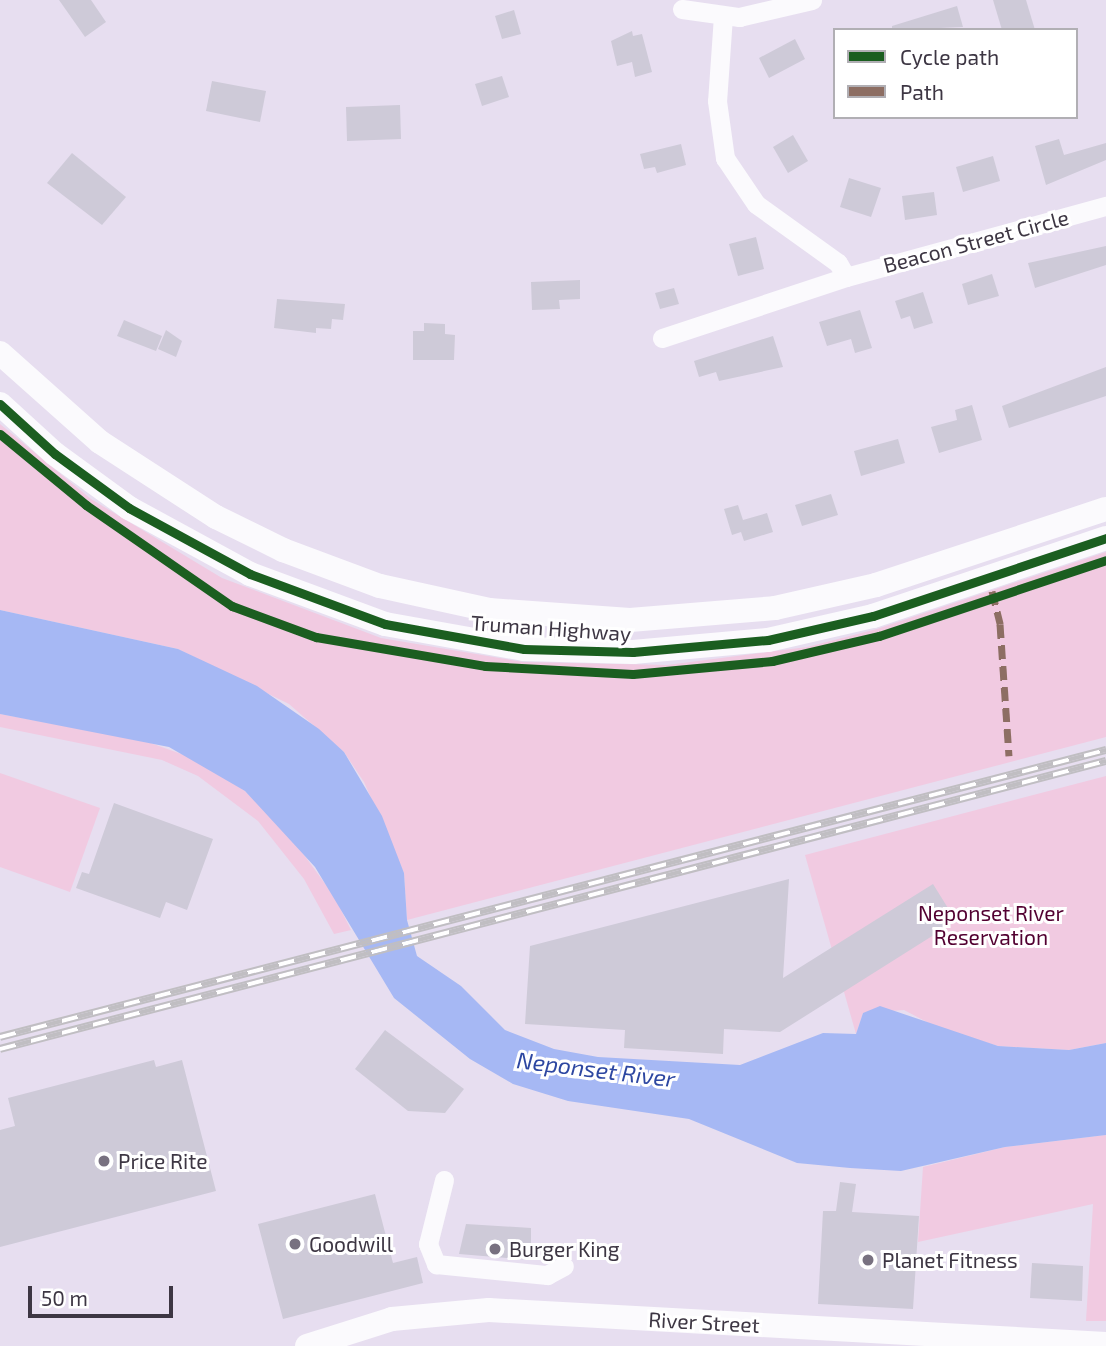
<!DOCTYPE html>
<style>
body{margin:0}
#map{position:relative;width:1106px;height:1346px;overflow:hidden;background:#e7def0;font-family:"Exo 2",sans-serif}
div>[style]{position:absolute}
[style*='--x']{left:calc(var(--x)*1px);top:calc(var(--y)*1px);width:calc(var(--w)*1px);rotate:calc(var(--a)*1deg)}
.green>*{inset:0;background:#f1cae1}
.water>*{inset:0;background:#a6b8f4}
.building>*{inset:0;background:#cecad8}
.minor>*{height:19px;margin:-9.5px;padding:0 9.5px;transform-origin:9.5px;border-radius:9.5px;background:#fbfafd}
.major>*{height:24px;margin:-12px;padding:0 12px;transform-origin:12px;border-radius:12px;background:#fbfafd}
.rail>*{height:8px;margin-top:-4px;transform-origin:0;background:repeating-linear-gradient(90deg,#fff 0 16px,#c0bec2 0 32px);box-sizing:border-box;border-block:2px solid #c0bec2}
.quiet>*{height:7px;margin-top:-3.5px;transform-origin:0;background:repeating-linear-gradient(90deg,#8d6e63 0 14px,transparent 0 21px)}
.cycleway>*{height:9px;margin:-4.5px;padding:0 4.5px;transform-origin:4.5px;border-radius:4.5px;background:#1b5e20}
.dots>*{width:19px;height:19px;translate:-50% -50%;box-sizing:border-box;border:4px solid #fff;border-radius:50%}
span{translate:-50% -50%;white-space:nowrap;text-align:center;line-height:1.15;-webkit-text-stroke:6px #fff;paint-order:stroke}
.street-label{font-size:21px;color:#3d3643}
.park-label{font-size:21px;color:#520031}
.poi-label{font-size:21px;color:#3d3643}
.left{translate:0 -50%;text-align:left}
.water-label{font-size:23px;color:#2d47a1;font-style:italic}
.legend{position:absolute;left:833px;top:28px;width:245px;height:91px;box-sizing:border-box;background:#fff;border:2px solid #b1afb4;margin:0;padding:9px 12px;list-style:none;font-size:21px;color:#3d3643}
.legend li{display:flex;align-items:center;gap:14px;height:35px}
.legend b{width:35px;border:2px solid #b1afb4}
.scale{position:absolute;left:28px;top:1286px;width:145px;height:32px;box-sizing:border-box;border:4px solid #3d3643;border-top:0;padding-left:9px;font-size:21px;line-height:24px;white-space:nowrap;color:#3d3643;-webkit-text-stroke:5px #fff;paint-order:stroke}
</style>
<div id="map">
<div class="green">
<div style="clip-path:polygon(0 424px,91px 499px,222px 578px,381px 638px,523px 662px,667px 665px,807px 647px,877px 629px,1106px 552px,1106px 737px,407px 920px,404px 873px,364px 782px,344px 752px,289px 704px,178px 649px,0 610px)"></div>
<div style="clip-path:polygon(0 714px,145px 741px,198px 760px,245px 791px,288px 833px,334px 896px,351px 930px,334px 934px,304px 879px,258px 821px,198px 776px,162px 760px,0 727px)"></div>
<div style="clip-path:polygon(0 773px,100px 808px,70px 892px,0 867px)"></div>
<div style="clip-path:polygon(1106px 776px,1106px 1043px,1069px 1050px,998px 1046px,942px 1030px,904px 1010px,863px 1013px,856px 1034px,805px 855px)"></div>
<div style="clip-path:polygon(1106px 1135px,1106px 1321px,1086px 1321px,1093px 1204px,918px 1242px,923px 1167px,1005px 1147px)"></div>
</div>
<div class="water">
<div style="clip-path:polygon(0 610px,178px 649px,257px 686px,319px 729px,344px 752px,382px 816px,404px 873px,407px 920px,417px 956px,461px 986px,505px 1030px,554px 1049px,598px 1057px,740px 1065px,823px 1033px,856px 1034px,863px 1013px,880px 1006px,998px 1046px,1069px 1050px,1106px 1043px,1106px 1135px,1005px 1147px,901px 1171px,850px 1168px,797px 1163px,689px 1119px,568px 1101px,513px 1084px,470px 1059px,394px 998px,315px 867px,245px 791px,169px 747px,0 714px)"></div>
</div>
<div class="building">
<div style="clip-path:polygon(59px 0,91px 0,106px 22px,85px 37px)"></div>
<div style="clip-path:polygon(993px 0,1026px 0,1035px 30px,1002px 30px)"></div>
<div style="clip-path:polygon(957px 6px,963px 27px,892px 30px,892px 26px)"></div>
<div style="clip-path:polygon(514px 10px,521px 34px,502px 39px,495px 16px)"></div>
<div style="clip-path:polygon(632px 31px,633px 36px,642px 34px,652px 72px,635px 77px,632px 62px,617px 66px,611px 41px)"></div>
<div style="clip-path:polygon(795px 39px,805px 59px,769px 78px,759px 58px)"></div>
<div style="clip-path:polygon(502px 76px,509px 97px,482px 106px,475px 84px)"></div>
<div style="clip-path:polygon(212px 81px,266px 91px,260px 122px,206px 111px)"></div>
<div style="clip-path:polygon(400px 105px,401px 139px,347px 141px,346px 107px)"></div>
<div style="clip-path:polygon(793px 135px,808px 161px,788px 173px,773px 147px)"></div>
<div style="clip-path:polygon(1059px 139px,1064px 155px,1106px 143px,1106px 160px,1046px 185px,1035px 146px)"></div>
<div style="clip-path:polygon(681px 144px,686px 165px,657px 173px,655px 167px,644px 169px,640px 154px)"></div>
<div style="clip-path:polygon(72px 153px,126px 197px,102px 225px,47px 183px)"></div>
<div style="clip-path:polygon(993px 156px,1000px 181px,963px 192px,956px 167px)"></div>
<div style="clip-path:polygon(849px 178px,881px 188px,871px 217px,840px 207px)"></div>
<div style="clip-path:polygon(934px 192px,937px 215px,905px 220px,902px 196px)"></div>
<div style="clip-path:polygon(756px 237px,764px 269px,738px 276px,729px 244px)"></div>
<div style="clip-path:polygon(1106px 246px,1106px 265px,1035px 288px,1028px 263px)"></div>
<div style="clip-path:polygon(992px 274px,999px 296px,968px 305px,962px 284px)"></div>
<div style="clip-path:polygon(580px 280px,580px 299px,559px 300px,560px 309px,532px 310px,531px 282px)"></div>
<div style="clip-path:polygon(674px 288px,679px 304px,660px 309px,655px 293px)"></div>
<div style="clip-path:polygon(923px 292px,933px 323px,914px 329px,910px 316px,901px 319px,895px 301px)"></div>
<div style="clip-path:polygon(277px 299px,345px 304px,343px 320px,332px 319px,331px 329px,316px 328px,316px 333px,274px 328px)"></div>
<div style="clip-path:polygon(860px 310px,872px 348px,855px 353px,851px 339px,827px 346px,819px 322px)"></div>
<div style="clip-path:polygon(124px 320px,162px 336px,156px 351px,117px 336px)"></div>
<div style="clip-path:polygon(424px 323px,445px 324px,445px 334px,455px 335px,454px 360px,413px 360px,413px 331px,424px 331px)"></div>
<div style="clip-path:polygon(166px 330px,182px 341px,176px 357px,158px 349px)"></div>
<div style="clip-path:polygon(773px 336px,783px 367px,719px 381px,716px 372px,699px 377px,694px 361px)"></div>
<div style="clip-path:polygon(1106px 367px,1106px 396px,1009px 428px,1002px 406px)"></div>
<div style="clip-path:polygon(972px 405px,982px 440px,939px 453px,931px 427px,957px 420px,955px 410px)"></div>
<div style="clip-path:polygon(898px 439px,905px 463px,861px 476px,854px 451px)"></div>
<div style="clip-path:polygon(831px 494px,838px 515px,802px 526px,795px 505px)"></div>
<div style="clip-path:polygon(738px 505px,743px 520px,767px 513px,773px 532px,744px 541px,741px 532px,732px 535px,724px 509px)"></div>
<div style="clip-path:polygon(114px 803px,213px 839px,187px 910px,166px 902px,160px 918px,76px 888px,82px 872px,89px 874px)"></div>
<div style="clip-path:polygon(789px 879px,783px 978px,933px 884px,956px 921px,780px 1032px,724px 1029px,723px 1054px,624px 1048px,625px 1030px,525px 1024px,530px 946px)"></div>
<div style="clip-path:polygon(385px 1030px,464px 1089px,445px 1113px,408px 1111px,355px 1069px)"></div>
<div style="clip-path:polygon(154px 1060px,156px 1067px,182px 1060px,216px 1191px,0 1247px,0 1130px,15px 1126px,8px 1098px)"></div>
<div style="clip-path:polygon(840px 1182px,856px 1184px,852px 1212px,919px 1216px,913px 1309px,818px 1304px,823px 1211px,836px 1211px)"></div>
<div style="clip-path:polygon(375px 1194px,393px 1263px,417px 1257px,423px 1283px,283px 1319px,258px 1224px)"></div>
<div style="clip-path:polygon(466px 1224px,531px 1228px,531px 1260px,459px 1254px)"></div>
<div style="clip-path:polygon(1032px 1263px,1083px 1266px,1082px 1301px,1030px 1298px)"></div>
</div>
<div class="minor">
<div style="--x:682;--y:9;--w:58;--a:8"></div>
<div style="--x:739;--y:17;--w:75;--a:-13.1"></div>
<div style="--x:723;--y:16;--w:85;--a:94"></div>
<div style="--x:717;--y:101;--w:58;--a:82"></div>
<div style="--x:725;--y:158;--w:55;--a:56"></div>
<div style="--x:756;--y:204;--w:101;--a:35.7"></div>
<div style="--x:838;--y:263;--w:16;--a:60"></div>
<div style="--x:662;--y:338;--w:194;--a:-18.3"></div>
<div style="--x:846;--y:277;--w:270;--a:-15.3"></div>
<div style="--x:444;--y:1180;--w:66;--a:104"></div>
<div style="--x:428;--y:1244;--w:22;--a:68"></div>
<div style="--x:436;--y:1264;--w:112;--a:5.7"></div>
<div style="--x:547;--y:1275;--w:19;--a:-28"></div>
</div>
<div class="major">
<div style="--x:0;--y:353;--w:134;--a:41.7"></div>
<div style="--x:100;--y:442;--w:138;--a:32.9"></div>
<div style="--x:216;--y:517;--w:75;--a:26.2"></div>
<div style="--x:283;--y:550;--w:103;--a:20.4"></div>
<div style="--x:380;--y:586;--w:112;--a:12.4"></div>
<div style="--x:489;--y:610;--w:141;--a:4.1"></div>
<div style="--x:630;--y:620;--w:145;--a:-4.7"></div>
<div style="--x:775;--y:608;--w:104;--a:-12.8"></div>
<div style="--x:876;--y:585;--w:242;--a:-18.3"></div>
<div style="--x:0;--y:404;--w:74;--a:42.3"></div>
<div style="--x:55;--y:454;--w:92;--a:36.1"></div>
<div style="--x:129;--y:508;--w:138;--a:28.6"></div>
<div style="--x:250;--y:574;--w:144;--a:20.3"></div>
<div style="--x:385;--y:624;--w:141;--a:10.2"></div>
<div style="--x:524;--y:649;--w:109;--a:1.6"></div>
<div style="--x:633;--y:652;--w:136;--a:-5.1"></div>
<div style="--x:768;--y:640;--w:108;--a:-12.9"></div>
<div style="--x:873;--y:616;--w:246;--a:-18.5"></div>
<div style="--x:307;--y:1346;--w:89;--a:-17.6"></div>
<div style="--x:392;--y:1319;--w:97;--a:-5.3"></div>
<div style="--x:489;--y:1310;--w:618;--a:3.15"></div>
</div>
<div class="rail">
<div style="--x:0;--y:1037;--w:1143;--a:-14.55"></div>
<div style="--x:0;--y:1049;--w:1143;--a:-14.6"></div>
</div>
<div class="quiet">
<div style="--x:992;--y:591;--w:34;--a:76"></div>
<div style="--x:1000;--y:624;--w:132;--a:86.1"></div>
</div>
<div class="cycleway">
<div style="--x:0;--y:404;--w:74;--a:42.3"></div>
<div style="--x:55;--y:454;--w:92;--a:36.1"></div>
<div style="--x:129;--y:508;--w:138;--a:28.6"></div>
<div style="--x:250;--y:574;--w:144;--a:20.3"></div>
<div style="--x:385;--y:624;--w:141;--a:10.2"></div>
<div style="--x:524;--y:649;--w:109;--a:1.6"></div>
<div style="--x:633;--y:652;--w:136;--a:-5.1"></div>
<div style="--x:768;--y:640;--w:108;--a:-12.9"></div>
<div style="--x:873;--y:616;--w:246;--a:-18.5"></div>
<div style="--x:0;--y:434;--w:112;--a:39.5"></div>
<div style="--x:86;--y:505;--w:178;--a:34.7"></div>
<div style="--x:232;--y:606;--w:90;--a:20.3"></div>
<div style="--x:316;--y:637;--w:171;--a:9.7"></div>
<div style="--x:485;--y:666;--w:148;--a:3.1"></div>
<div style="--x:633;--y:674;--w:140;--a:-5.3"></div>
<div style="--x:772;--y:661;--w:110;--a:-13.2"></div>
<div style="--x:879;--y:636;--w:239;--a:-18.5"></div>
</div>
<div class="dots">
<div style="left:104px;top:1161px;background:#787180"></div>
<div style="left:295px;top:1244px;background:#787180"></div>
<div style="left:495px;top:1249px;background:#787180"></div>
<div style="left:868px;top:1260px;background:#787180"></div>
</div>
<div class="street-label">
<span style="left:976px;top:241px;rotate:-15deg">Beacon Street Circle</span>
<span style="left:551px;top:628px;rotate:4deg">Truman Highway</span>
<span style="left:704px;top:1322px;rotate:3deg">River Street</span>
</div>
<div class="park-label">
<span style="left:991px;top:925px">Neponset River<br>Reservation</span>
</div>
<div class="poi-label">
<span class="left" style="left:118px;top:1161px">Price Rite</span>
<span class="left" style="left:309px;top:1244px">Goodwill</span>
<span class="left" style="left:509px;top:1249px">Burger King</span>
<span class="left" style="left:882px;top:1260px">Planet Fitness</span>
</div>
<div class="water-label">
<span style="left:596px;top:1069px;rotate:7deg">Neponset River</span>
</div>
<ul class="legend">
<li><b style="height:9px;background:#1b5e20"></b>Cycle path</li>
<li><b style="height:9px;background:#8d6e63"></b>Path</li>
</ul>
<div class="scale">50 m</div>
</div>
